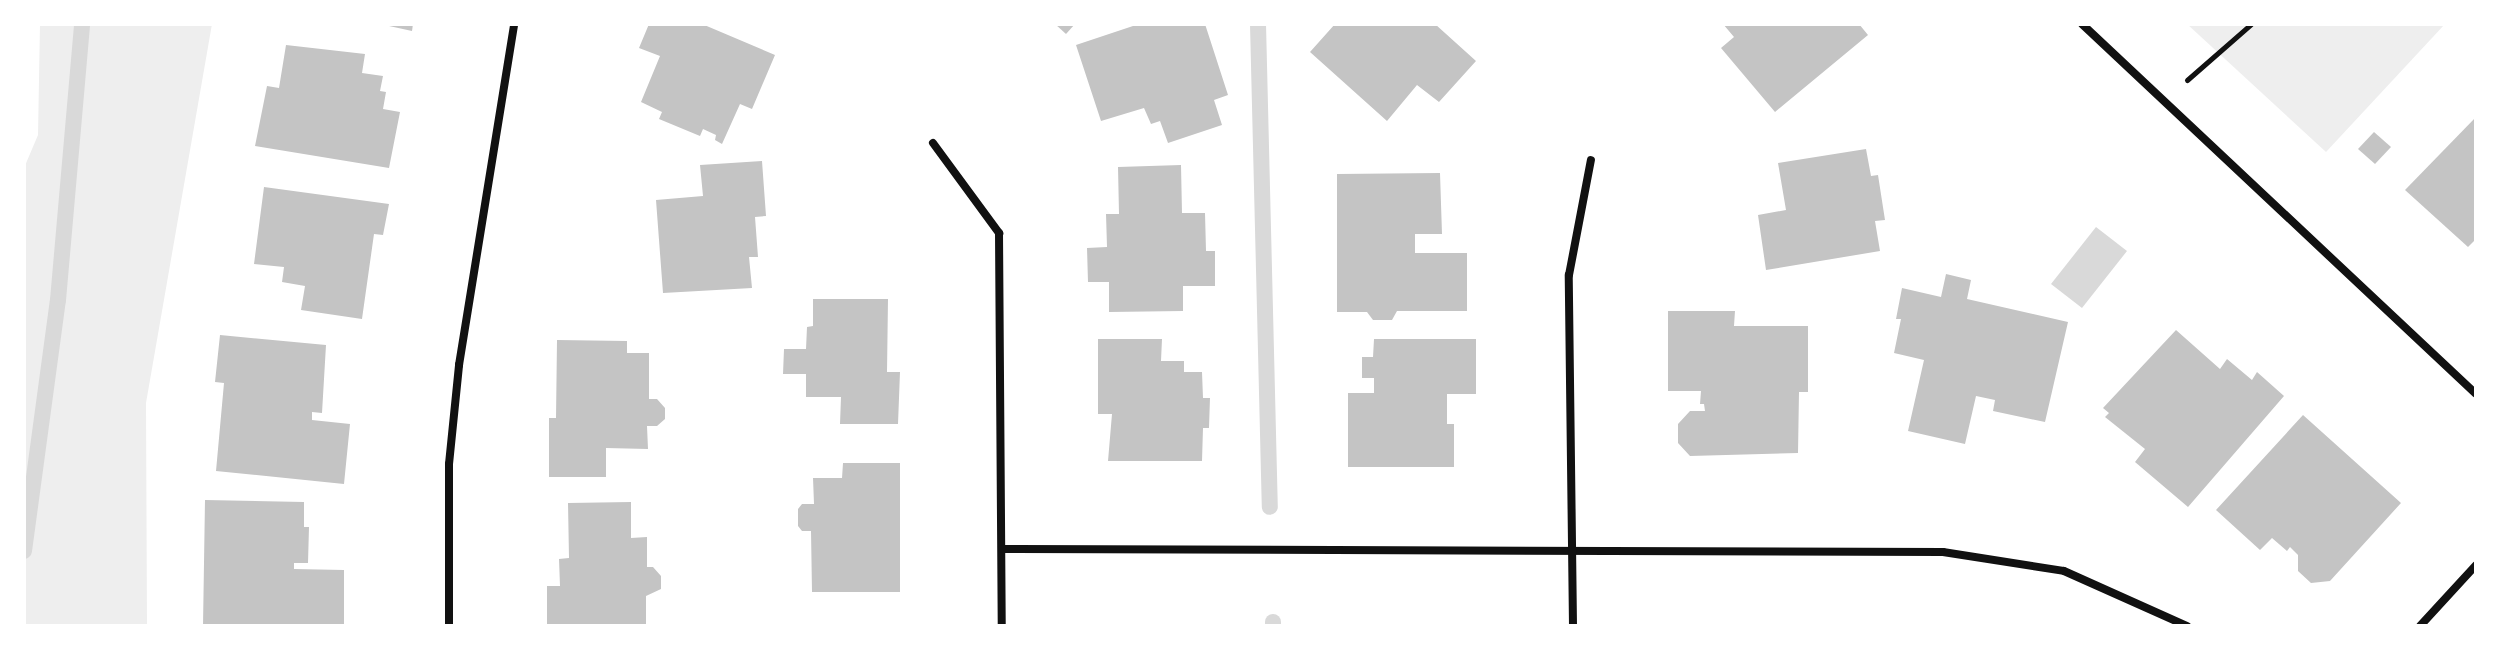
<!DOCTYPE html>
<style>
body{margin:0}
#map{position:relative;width:2500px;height:650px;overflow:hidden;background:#fff;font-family:Georgia,serif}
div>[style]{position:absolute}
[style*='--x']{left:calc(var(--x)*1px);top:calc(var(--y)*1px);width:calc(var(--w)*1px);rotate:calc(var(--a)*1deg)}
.green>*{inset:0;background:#eee}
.water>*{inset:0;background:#d9d9d9}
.stream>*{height:16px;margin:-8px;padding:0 8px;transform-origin:8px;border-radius:8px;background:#d9d9d9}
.building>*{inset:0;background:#c4c4c4}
.path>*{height:5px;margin:-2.5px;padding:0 2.5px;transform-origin:2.5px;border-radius:2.5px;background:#111}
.minor>*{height:8px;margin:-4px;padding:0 4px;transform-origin:4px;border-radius:4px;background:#111}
span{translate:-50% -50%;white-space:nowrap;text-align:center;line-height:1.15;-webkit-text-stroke:6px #fff;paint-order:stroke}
.frame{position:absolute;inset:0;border:26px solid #fff;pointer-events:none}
</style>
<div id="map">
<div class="green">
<div style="clip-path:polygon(40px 24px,212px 24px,146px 403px,147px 626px,24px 626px,24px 168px,38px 135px)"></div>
<div style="clip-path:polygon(2187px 24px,2445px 24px,2326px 152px)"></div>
</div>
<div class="water">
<div style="clip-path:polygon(2096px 227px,2127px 251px,2082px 308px,2051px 284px)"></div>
</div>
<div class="stream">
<div style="--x:1258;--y:24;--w:483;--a:88.6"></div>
<div style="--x:24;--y:551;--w:253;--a:-82.3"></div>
<div style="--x:58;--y:300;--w:277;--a:-85"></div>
<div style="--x:1273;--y:622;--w:4;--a:90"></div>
</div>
<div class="building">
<div style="clip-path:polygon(380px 24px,413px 24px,412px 31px)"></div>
<div style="clip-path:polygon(649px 24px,702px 24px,775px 55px,752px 109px,740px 104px,722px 144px,715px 140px,716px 135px,703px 129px,700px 136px,659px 119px,662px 112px,641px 102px,660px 56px,639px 48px)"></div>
<div style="clip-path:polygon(1055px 24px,1075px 24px,1066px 34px)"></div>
<div style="clip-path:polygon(1139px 24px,1205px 24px,1228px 95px,1214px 100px,1222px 125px,1168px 143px,1160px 121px,1151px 124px,1144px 108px,1101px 121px,1076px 45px)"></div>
<div style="clip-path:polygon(1335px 24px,1435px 24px,1476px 61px,1439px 102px,1417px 85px,1387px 121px,1310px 52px)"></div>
<div style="clip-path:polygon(1723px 24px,1859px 24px,1868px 35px,1775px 112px,1721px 48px,1734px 37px)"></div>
<div style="clip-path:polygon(286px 45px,365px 54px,362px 73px,383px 76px,380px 91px,386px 92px,383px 109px,400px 112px,389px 168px,255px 146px,267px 86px,279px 88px)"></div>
<div style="clip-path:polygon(2476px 117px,2476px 239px,2468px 247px,2405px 190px)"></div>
<div style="clip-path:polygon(2374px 132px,2391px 147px,2375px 164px,2358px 149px)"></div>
<div style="clip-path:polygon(1866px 149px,1871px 176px,1878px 175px,1885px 220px,1875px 221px,1880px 251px,1766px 270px,1758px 215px,1786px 210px,1778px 163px)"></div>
<div style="clip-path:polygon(762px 161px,766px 216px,755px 217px,758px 257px,749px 257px,752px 288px,663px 293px,656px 200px,703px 196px,700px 165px)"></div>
<div style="clip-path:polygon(1181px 165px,1182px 213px,1205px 213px,1206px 251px,1215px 251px,1215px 286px,1183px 286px,1183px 311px,1109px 312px,1109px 282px,1088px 282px,1087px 248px,1107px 247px,1106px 214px,1119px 214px,1118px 167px)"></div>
<div style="clip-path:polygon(1440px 173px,1442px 234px,1415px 234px,1415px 253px,1467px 253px,1467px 311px,1397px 311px,1392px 320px,1373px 320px,1367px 312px,1337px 312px,1337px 174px)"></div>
<div style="clip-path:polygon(264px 187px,389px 204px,383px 235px,374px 234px,362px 319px,301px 310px,305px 286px,282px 282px,284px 267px,254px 264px)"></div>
<div style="clip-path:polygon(1946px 274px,1971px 280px,1967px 299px,2068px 322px,2045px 422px,1993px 411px,1995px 400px,1976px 396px,1965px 444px,1908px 431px,1924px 360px,1894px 353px,1901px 319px,1896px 319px,1902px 288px,1941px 297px)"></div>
<div style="clip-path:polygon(813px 299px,888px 299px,887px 372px,900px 372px,898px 424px,840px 424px,841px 397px,806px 397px,806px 374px,783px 374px,784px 349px,806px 349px,807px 327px,813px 326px)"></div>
<div style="clip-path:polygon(1668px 311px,1735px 311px,1734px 326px,1808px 326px,1808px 392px,1799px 392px,1798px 453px,1690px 456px,1678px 443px,1678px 424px,1690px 411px,1705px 411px,1704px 404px,1700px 404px,1701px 391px,1668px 391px)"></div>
<div style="clip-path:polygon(2176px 330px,2220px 369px,2227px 359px,2252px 380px,2257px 372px,2284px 396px,2188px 507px,2135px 462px,2145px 449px,2105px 417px,2109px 413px,2103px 408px)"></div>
<div style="clip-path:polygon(220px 335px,326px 345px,322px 413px,312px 412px,312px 420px,350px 424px,344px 484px,216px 471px,224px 383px,215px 382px)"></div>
<div style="clip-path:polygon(1098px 339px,1162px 339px,1161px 361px,1184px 361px,1184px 372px,1202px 372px,1203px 398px,1210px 398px,1209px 428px,1203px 428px,1202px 461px,1108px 461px,1112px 414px,1098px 414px)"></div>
<div style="clip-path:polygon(1374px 339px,1476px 339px,1476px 394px,1447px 394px,1447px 424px,1454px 424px,1454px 467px,1348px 467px,1348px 393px,1374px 393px,1374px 378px,1362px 378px,1362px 357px,1373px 357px)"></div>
<div style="clip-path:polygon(557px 340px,627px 341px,627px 353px,649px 353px,649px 399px,657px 399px,665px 408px,665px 419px,657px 426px,647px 426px,648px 449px,606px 448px,606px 477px,549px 477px,549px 418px,556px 418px)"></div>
<div style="clip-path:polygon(2303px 415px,2401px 503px,2330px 581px,2311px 583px,2298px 571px,2298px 555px,2290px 547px,2287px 551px,2272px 538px,2260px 550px,2216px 510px)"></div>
<div style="clip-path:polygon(843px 463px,900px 463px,900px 592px,812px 592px,811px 531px,802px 531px,798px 526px,798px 509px,802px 504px,814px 504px,813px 478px,842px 478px)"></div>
<div style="clip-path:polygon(205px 500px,304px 502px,304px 527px,309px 527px,308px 563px,294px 563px,294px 569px,344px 570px,344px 626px,203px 626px)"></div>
<div style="clip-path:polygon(631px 502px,631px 538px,647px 537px,647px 567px,653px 567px,661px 576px,661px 589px,646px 596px,646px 626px,547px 626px,547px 586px,560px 586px,559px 559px,569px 558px,568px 503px)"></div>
</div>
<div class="path">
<div style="--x:2187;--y:80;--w:85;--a:-41.2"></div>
</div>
<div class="minor">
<div style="--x:2082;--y:24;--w:540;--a:43.2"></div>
<div style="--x:933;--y:143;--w:112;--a:53.7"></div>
<div style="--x:999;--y:233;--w:393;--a:89.6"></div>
<div style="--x:1002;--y:549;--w:941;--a:0.18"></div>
<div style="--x:1943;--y:552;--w:122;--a:8.9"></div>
<div style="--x:2064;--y:571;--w:135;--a:24.1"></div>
<div style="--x:449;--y:626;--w:162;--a:-90"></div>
<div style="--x:449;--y:464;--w:100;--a:-84.2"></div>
<div style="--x:459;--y:365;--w:345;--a:-80.8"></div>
<div style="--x:1573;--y:626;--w:351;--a:-90.7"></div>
<div style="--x:1569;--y:275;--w:117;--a:-79.2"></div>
<div style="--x:2420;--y:626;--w:83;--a:-47.4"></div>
</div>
<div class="frame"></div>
</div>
